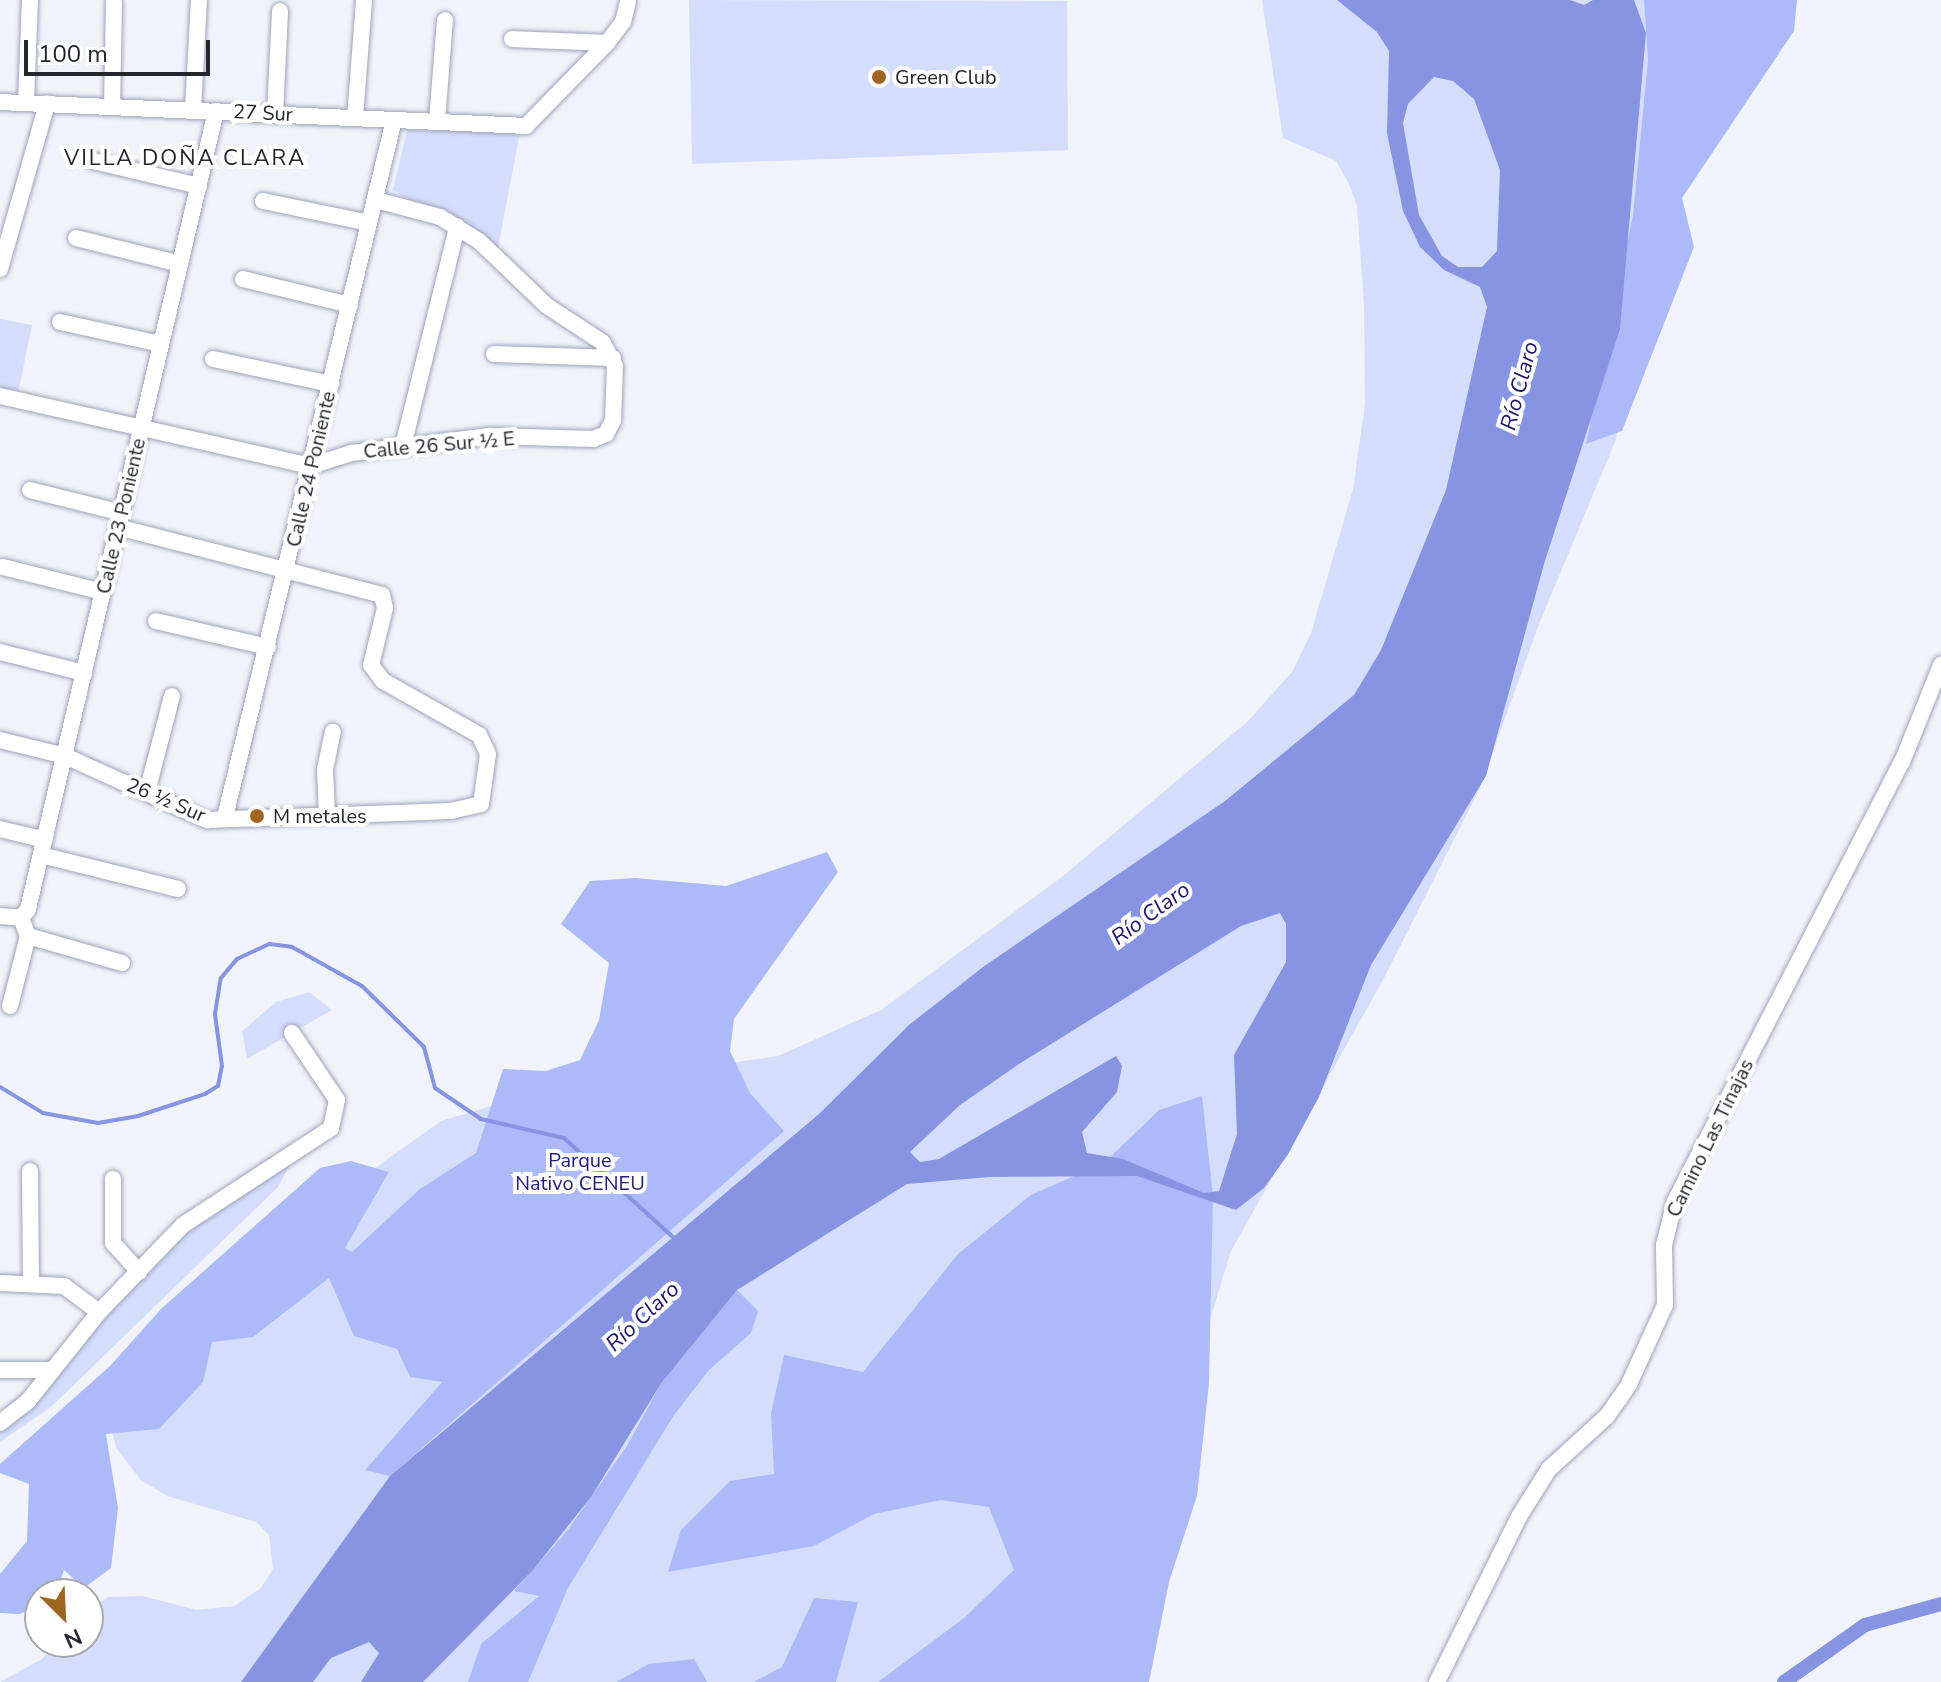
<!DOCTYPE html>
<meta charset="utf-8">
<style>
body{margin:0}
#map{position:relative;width:1941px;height:1682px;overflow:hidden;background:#f1f3fb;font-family:"Nunito Sans",sans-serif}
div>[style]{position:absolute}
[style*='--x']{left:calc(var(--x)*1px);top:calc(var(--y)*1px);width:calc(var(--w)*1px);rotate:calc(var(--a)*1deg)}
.green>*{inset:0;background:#d5ddfd}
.forest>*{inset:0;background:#adbafa}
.water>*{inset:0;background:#8694e2}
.stream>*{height:4px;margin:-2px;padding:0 2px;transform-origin:2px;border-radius:2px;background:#8694e2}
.canal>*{height:14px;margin:-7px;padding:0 7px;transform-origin:7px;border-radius:7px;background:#8694e2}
.roads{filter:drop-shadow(0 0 2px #9ea3b7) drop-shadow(0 0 2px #9ea3b7)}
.minor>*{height:16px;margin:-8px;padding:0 8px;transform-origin:8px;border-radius:8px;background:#fff}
.dots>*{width:22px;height:22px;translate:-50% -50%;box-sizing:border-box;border:4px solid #fff;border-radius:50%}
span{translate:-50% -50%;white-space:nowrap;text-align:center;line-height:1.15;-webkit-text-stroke:8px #fff;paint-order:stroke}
.poi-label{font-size:20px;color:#24262e}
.left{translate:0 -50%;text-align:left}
.street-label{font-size:20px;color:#24262e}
.park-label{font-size:20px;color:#222079}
.neighbourhood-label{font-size:22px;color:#24262e;letter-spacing:2px}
.water-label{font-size:22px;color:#1c1570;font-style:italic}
.north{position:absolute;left:24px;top:1578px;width:80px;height:80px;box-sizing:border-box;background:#fff;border:2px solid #a7a8ab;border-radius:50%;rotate:156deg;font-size:22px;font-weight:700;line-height:32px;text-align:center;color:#24262e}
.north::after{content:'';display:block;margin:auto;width:28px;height:36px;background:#9e6523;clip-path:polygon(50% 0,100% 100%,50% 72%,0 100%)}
.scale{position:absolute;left:24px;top:40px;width:186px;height:36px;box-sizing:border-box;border:4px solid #24262e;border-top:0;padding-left:10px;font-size:24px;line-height:28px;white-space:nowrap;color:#24262e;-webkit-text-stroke:6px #fff;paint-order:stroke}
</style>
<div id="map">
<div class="green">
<div style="clip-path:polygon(689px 0,1067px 1px,1068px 150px,692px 164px)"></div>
<div style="clip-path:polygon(1262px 0,1729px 0,1615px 442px,1539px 624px,1480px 788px,1383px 980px,1231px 1251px,1197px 1362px,1072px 1682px,0 1682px,42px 1659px,57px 1642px,88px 1642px,88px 1610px,108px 1597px,143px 1596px,196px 1610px,234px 1606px,261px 1588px,273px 1569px,269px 1535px,256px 1522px,167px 1496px,141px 1480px,117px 1449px,108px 1420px,285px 1232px,441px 1121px,545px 1090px,778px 1056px,881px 1010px,1063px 876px,1247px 722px,1292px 672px,1311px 633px,1353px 489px,1365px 404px,1364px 305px,1357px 206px,1349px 184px,1336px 161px,1283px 138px)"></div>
<div style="clip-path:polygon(407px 130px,520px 132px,497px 253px,393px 190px)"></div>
<div style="clip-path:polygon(0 319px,32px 325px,17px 398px,0 394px)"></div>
<div style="clip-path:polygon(309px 992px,332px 1010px,247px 1059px,242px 1031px,276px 1002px)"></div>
<div style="clip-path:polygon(291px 1163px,278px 1187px,51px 1407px,0 1442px,0 1431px,175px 1238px)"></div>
</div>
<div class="forest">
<div style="clip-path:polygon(1644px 0,1797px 0,1794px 31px,1682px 198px,1694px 247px,1622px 431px,1586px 444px,1633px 215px,1648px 60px)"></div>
<div style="clip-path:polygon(827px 852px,838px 872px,734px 1019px,730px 1051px,750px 1093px,784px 1131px,390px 1476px,365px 1470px,442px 1382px,410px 1377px,397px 1349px,354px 1336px,329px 1278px,253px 1337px,212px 1342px,203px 1382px,159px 1429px,106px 1434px,118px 1508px,111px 1568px,84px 1588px,64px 1570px,56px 1594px,40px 1594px,40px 1604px,20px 1614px,0 1613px,0 1574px,27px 1541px,29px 1484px,0 1473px,0 1464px,110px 1366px,161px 1309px,320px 1168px,351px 1161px,389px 1172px,345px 1248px,352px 1252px,420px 1189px,476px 1153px,503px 1069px,546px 1071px,580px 1060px,599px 1020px,609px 963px,561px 924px,590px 881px,635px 878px,726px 886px)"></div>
<div style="clip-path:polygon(1202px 1096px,1213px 1196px,1209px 1383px,1197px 1496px,1169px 1582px,1149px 1682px,878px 1682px,964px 1618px,1014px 1570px,989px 1507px,941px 1500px,874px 1514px,814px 1546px,668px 1572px,681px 1530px,730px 1481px,774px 1474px,771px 1413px,784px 1355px,863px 1372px,958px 1254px,1031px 1195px,1104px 1163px,1159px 1110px)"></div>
<div style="clip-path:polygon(737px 1290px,758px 1311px,751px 1333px,709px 1370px,674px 1415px,568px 1588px,528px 1682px,468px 1682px,481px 1644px,539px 1596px,514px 1591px,567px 1531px,627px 1446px,670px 1367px)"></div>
<div style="clip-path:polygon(814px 1598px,858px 1602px,836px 1682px,754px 1682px,782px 1667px)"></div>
<div style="clip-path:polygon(694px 1659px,707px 1682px,616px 1682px,649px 1664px)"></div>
</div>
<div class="water">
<div style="clip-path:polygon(evenodd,1337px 0,1570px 0,1584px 5px,1593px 0,1634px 0,1646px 33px,1620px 329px,1544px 564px,1486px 776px,1371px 965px,1319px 1097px,1287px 1156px,1264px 1188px,1236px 1210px,1137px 1176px,989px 1177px,907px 1184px,737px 1290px,662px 1382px,591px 1497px,533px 1570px,423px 1682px,361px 1682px,379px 1653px,369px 1642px,331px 1658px,313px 1682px,241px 1682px,390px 1476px,819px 1114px,909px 1025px,983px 967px,1225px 801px,1354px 695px,1381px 650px,1446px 490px,1487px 307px,1480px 287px,1444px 270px,1420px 247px,1403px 211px,1387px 133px,1389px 51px,1377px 32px,1337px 0,1434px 77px,1453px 81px,1474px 99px,1500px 170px,1497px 251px,1482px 267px,1458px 267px,1442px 256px,1419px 215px,1403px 123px,1408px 104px,1434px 77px,1337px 0,1280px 913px,1286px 924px,1286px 962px,1234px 1055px,1237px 1134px,1219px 1191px,1204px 1193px,1123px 1159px,1087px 1153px,1082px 1132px,1117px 1092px,1122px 1066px,1116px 1056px,939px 1159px,920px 1162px,910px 1152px,960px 1105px,1019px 1064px,1241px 926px,1280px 913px)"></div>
</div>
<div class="stream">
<div style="--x:0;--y:1087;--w:50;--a:31.2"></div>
<div style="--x:43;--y:1113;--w:56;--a:10.3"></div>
<div style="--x:98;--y:1123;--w:41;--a:-9.9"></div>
<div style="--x:138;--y:1116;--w:71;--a:-18.2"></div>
<div style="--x:205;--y:1094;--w:15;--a:-32"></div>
<div style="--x:218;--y:1086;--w:20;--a:-79"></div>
<div style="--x:222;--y:1066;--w:52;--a:-97.7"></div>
<div style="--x:215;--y:1014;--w:36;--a:-81"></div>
<div style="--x:221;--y:978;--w:25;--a:-50"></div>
<div style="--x:237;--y:959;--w:35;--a:-25"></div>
<div style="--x:269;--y:944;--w:23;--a:7"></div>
<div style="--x:292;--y:947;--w:80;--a:29.1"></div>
<div style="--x:362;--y:986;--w:87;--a:44.5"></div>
<div style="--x:424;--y:1047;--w:42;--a:75"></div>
<div style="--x:435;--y:1088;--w:55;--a:34"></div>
<div style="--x:481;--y:1119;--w:85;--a:12.9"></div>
<div style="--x:564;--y:1138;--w:149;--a:42.3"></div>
</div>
<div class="canal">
<div style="--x:1784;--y:1682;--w:99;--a:-35.1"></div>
<div style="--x:1865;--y:1625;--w:79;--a:-15.4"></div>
</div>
<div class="roads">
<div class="minor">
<div style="--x:512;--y:39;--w:95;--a:2.4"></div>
<div style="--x:0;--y:102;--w:527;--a:2.61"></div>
<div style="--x:526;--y:126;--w:116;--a:-45.7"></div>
<div style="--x:607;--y:43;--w:26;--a:-53"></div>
<div style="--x:623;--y:22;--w:21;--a:-76"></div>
<div style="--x:26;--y:103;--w:103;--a:-87.8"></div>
<div style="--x:112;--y:107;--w:105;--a:-88.9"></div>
<div style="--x:193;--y:110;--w:110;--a:-86.9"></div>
<div style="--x:275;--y:114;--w:103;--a:-87.2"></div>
<div style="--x:355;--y:118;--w:118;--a:-85.6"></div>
<div style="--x:437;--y:121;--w:101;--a:-85.5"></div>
<div style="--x:93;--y:161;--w:109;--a:13.3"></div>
<div style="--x:263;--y:201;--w:108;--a:11.7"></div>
<div style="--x:76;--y:238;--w:107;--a:14"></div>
<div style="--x:0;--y:269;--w:172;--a:-74.1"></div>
<div style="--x:243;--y:279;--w:110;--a:13.7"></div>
<div style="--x:60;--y:322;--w:103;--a:12.3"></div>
<div style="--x:494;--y:354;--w:119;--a:1.9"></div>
<div style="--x:213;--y:359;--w:121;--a:12"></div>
<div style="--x:0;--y:396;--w:319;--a:12.7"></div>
<div style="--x:311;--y:466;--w:42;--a:-18"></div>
<div style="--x:351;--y:453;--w:140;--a:-7"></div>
<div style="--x:490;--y:436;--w:103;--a:1.7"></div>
<div style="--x:593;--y:439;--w:14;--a:-21"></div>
<div style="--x:606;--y:434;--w:16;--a:-63"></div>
<div style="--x:613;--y:420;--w:54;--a:-87.9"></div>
<div style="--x:615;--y:366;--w:27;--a:-118"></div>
<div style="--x:602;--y:342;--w:66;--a:-146.8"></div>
<div style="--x:547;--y:306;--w:94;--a:-136.3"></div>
<div style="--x:479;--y:241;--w:46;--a:-148.4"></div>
<div style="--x:440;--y:217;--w:66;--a:-165.1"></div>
<div style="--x:403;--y:446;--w:226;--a:-76.1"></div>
<div style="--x:30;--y:490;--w:95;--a:14"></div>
<div style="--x:3;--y:567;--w:103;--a:14"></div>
<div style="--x:156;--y:621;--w:115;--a:13.1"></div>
<div style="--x:0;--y:652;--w:87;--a:14"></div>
<div style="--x:0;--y:740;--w:67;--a:13.8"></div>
<div style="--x:65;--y:756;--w:156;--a:24.3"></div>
<div style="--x:207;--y:820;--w:244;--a:-2.1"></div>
<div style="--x:451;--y:811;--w:31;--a:-13"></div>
<div style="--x:481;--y:804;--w:50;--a:-82"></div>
<div style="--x:488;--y:754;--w:21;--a:-115"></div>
<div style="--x:479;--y:735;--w:110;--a:-150.6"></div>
<div style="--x:383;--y:681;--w:20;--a:-127"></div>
<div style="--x:371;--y:665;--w:59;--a:-76.2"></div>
<div style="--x:385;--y:608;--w:13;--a:-103"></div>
<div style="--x:382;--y:595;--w:273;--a:-165.6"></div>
<div style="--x:147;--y:792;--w:99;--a:-75.4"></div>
<div style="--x:327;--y:815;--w:46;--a:-92.5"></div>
<div style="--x:325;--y:769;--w:38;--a:-78"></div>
<div style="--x:225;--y:817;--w:717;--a:-76.37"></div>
<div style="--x:0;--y:829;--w:46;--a:13.7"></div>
<div style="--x:41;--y:855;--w:141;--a:13.9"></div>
<div style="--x:0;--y:916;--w:21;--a:5"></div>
<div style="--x:21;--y:918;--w:11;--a:-52"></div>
<div style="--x:28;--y:909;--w:820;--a:-76.74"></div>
<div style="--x:21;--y:918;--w:19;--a:69"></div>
<div style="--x:28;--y:936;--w:98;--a:16"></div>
<div style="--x:10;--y:1006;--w:72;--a:-75.6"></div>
<div style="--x:30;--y:1171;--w:112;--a:89.5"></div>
<div style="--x:113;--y:1179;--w:64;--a:90"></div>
<div style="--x:113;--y:1243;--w:39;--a:48"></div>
<div style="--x:0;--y:1283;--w:64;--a:2.7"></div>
<div style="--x:64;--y:1286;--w:44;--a:36.6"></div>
<div style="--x:0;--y:1370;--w:53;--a:0"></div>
<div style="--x:0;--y:1423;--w:36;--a:-38"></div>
<div style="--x:28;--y:1401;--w:114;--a:-51.4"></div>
<div style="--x:99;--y:1312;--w:121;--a:-46"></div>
<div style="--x:183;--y:1225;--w:177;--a:-33.2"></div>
<div style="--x:331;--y:1128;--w:29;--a:-78"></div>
<div style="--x:337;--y:1100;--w:81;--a:-123.9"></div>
<div style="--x:1437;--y:1682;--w:186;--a:-63.6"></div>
<div style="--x:1520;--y:1515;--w:54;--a:-57.8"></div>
<div style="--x:1549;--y:1469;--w:79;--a:-42.4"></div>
<div style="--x:1607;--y:1416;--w:39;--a:-55"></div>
<div style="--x:1629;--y:1384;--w:87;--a:-65.5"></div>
<div style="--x:1665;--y:1305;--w:60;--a:-91"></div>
<div style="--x:1664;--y:1245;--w:45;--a:-76"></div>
<div style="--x:1675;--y:1201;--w:494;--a:-62.7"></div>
<div style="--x:1902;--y:762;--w:105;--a:-68.1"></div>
</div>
</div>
<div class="dots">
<div style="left:879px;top:77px;background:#9e6523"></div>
<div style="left:257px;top:816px;background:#9e6523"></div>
</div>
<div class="poi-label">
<span class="left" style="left:895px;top:77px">Green Club</span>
<span class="left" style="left:273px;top:816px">M metales</span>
</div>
<div class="street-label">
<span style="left:263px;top:113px;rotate:3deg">27 Sur</span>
<span style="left:439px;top:445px;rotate:-5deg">Calle 26 Sur ½ E</span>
<span style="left:311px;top:469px;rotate:-77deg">Calle 24 Poniente</span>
<span style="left:121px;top:516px;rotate:-77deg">Calle 23 Poniente</span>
<span style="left:166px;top:800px;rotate:23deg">26 ½ Sur</span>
<span style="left:1710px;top:1138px;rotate:-64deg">Camino Las Tinajas</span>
</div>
<div class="park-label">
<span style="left:580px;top:1172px">Parque<br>Nativo CENEU</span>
</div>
<div class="neighbourhood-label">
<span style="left:185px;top:159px">VILLA DOÑA CLARA</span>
</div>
<div class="water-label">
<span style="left:1520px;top:386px;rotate:-75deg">Río Claro</span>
<span style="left:1151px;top:914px;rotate:-36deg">Río Claro</span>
<span style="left:643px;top:1317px;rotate:-43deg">Río Claro</span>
</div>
<div class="north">N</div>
<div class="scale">100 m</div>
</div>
